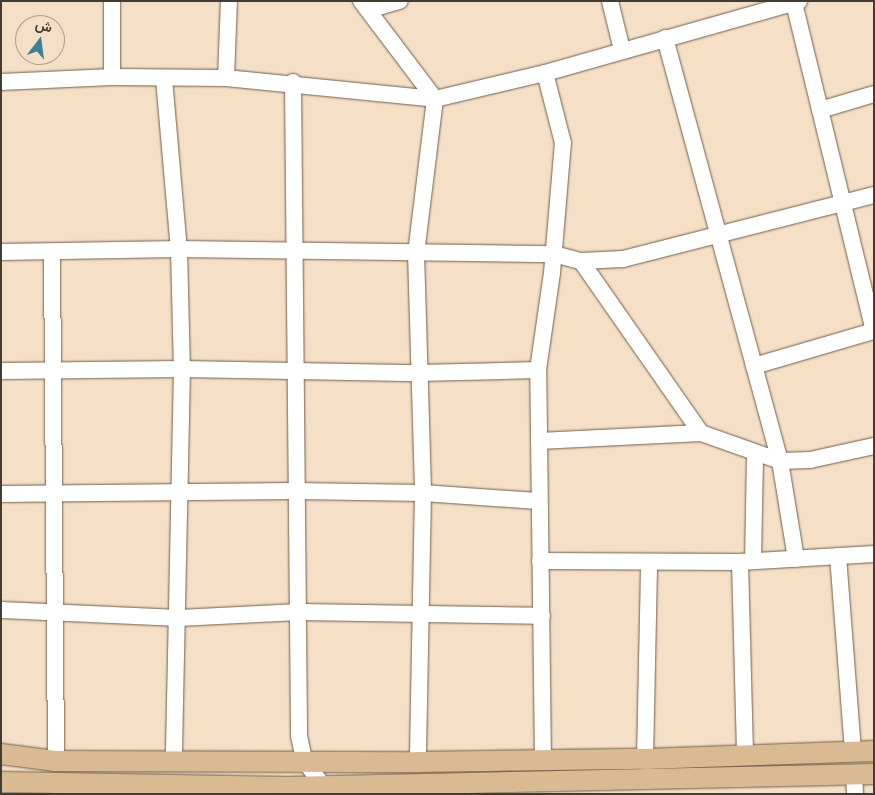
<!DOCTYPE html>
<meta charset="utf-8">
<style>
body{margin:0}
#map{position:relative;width:875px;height:795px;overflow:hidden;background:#f5dfc7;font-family:Bitter,Vazirmatn,serif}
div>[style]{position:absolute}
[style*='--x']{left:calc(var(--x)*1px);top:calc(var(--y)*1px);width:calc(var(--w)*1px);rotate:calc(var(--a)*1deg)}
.roads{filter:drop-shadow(0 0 1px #715e49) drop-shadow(0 0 1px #715e49)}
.minor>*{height:16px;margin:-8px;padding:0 8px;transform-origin:8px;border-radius:8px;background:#fff}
.major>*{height:20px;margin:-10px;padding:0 10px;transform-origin:10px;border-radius:10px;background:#d9ba92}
span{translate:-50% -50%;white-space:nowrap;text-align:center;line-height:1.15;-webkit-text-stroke:5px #f5dfc7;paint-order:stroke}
.frame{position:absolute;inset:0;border:2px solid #443b32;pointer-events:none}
.north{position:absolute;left:15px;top:15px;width:50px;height:50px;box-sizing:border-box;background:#f5dfc7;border:1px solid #ae9d8b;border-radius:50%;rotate:15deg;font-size:14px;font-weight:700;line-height:20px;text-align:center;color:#443b32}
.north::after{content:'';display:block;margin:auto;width:18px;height:22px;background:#408094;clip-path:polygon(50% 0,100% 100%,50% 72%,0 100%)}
</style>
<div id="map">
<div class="roads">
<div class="minor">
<div style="--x:361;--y:1;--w:123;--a:52.9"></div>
<div style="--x:435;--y:99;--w:155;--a:97"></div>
<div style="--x:416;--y:253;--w:240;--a:88.3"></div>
<div style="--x:423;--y:493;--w:269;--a:91.1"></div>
<div style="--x:610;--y:1;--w:50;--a:76.2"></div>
<div style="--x:794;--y:3;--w:338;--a:76.3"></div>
<div style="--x:368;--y:10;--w:33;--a:-16"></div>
<div style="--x:665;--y:38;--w:438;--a:74.8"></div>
<div style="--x:780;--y:461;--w:99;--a:80.7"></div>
<div style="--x:112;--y:77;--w:76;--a:-90"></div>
<div style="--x:226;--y:78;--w:77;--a:-87.8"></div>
<div style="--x:164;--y:79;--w:171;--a:85"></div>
<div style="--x:179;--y:249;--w:120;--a:88.6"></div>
<div style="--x:182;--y:369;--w:392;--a:91.2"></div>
<div style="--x:1;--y:82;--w:111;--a:-2.6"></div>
<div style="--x:112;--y:77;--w:114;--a:0.5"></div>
<div style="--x:226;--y:78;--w:210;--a:5.7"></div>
<div style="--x:435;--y:99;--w:113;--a:-13.3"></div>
<div style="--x:545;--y:73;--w:264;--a:-15.8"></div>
<div style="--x:293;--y:82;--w:654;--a:89.47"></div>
<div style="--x:299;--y:736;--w:25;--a:78"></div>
<div style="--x:304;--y:760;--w:42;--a:53.7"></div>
<div style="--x:820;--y:110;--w:56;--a:-16.5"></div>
<div style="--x:1;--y:252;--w:178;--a:-1"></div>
<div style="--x:179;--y:249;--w:375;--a:0.8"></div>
<div style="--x:554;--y:254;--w:28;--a:15"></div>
<div style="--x:581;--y:261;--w:42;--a:-2.7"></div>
<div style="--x:623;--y:259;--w:259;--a:-14.3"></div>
<div style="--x:52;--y:252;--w:509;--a:89.55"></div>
<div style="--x:581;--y:261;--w:210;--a:55.1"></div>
<div style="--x:754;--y:366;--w:125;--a:-16.3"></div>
<div style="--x:1;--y:371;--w:181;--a:-0.6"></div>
<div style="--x:182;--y:369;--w:237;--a:1"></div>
<div style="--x:419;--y:373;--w:119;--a:-1.4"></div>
<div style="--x:539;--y:441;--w:162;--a:-2.8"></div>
<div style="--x:701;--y:433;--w:84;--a:19.5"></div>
<div style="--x:780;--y:461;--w:30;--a:-2"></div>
<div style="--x:810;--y:460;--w:66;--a:-12.3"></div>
<div style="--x:1;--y:494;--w:294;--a:-0.6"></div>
<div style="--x:295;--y:491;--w:128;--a:0.9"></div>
<div style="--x:423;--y:493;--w:115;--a:4"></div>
<div style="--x:838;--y:556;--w:196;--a:85.6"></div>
<div style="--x:540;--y:561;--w:200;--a:0.3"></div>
<div style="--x:740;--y:562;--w:134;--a:-3.4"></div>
<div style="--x:753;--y:561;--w:107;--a:-88.9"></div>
<div style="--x:740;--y:562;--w:194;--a:88.5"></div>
<div style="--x:1;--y:610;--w:178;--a:2.6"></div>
<div style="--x:179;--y:618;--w:120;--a:-2.9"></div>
<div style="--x:299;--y:612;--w:243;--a:0.9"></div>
<div style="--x:645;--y:759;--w:196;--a:-88.8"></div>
<div style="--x:543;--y:761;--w:391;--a:-90.7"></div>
<div style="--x:538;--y:370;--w:98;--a:-81.8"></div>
<div style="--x:552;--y:273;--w:130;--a:-85.2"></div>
<div style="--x:563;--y:143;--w:72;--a:-104.4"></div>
<div style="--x:854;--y:774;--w:20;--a:87"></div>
</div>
<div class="major">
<div style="--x:1;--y:754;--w:55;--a:7.3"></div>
<div style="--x:56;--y:761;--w:362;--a:0.2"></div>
<div style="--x:418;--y:762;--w:227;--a:-0.8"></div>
<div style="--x:645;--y:759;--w:229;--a:-2"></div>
<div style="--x:1;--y:782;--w:287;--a:1"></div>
<div style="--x:288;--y:787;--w:586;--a:-1.27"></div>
</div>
</div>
<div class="frame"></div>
<div class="north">ش</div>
</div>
